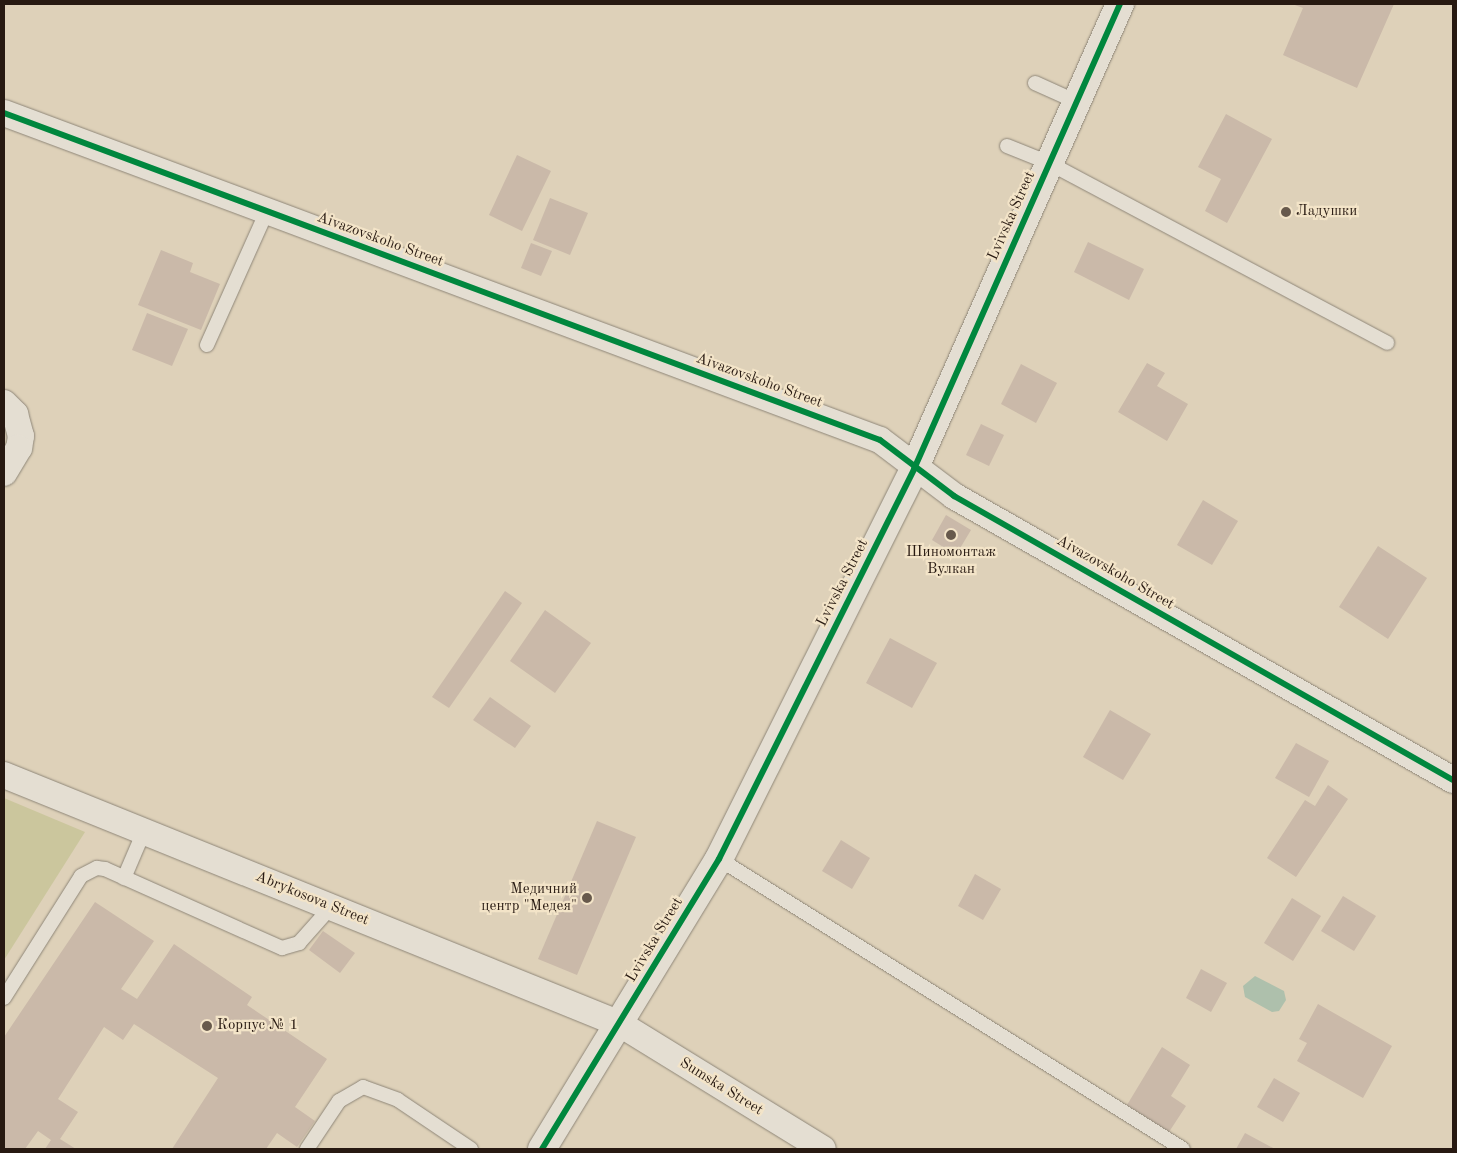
<!DOCTYPE html>
<meta charset="utf-8">
<style>
body{margin:0}
#map{position:relative;width:1457px;height:1153px;overflow:hidden;background:#ded1b9;font-family:"Old Standard TT",serif}
div>[style]{position:absolute}
[style*='--x']{left:calc(var(--x)*1px);top:calc(var(--y)*1px);width:calc(var(--w)*1px);rotate:calc(var(--a)*1deg)}
.green>*{inset:0;background:#cbc69d}
.water>*{inset:0;background:#aec0ac}
.building>*{inset:0;background:#cab9a9}
.roads{filter:drop-shadow(0 0 1px #8e8678) drop-shadow(0 0 1px #8e8678)}
.lane>*{height:14px;margin:-7px;padding:0 7px;transform-origin:7px;border-radius:7px;background:#e4ded2}
.street>*{height:26px;margin:-13px;padding:0 13px;transform-origin:13px;border-radius:13px;background:#e4ded2}
.secondary>*{height:28px;margin:-14px;padding:0 14px;transform-origin:14px;border-radius:14px;background:#e4ded2}
.cycleway>*{height:6px;margin:-3px;padding:0 3px;transform-origin:3px;border-radius:3px;background:#00873e}
.dots>*{width:14px;height:14px;translate:-50% -50%;box-sizing:border-box;border:2px solid #f3e4c8;border-radius:50%}
span{translate:-50% -50%;white-space:nowrap;text-align:center;line-height:1.15;-webkit-text-stroke:4.5px #f3e4c8;paint-order:stroke}
.poi-label{font-size:15px;color:#271911}
.left{translate:0 -50%;text-align:left}
.right{translate:-100% -50%;text-align:right}
.street-label{font-size:15px;color:#271911}
.frame{position:absolute;inset:0;border:5px solid #271911;pointer-events:none}
</style>
<div id="map">
<div class="green">
<div style="clip-path:polygon(4px 798px,85px 832px,4px 960px)"></div>
</div>
<div class="water">
<div style="clip-path:polygon(1255px 976px,1284px 991px,1286px 1000px,1279px 1011px,1272px 1012px,1245px 997px,1243px 986px)"></div>
</div>
<div class="building">
<div style="clip-path:polygon(1292px 4px,1394px 4px,1357px 88px,1283px 55px,1303px 8px)"></div>
<div style="clip-path:polygon(1226px 114px,1272px 139px,1227px 223px,1205px 211px,1221px 179px,1198px 167px)"></div>
<div style="clip-path:polygon(517px 155px,551px 171px,522px 231px,489px 215px)"></div>
<div style="clip-path:polygon(550px 198px,588px 213px,570px 255px,533px 240px)"></div>
<div style="clip-path:polygon(1088px 242px,1144px 269px,1129px 300px,1074px 272px)"></div>
<div style="clip-path:polygon(531px 243px,552px 251px,541px 276px,521px 268px)"></div>
<div style="clip-path:polygon(161px 250px,193px 263px,190px 272px,220px 284px,201px 330px,138px 305px)"></div>
<div style="clip-path:polygon(147px 313px,188px 329px,172px 366px,132px 350px)"></div>
<div style="clip-path:polygon(1147px 363px,1165px 373px,1157px 386px,1188px 404px,1167px 441px,1118px 412px)"></div>
<div style="clip-path:polygon(1021px 364px,1057px 383px,1036px 423px,1001px 404px)"></div>
<div style="clip-path:polygon(981px 424px,1004px 435px,989px 466px,966px 455px)"></div>
<div style="clip-path:polygon(1203px 500px,1238px 521px,1212px 565px,1177px 545px)"></div>
<div style="clip-path:polygon(946px 515px,971px 530px,956px 555px,932px 540px)"></div>
<div style="clip-path:polygon(1378px 546px,1427px 578px,1388px 639px,1339px 607px)"></div>
<div style="clip-path:polygon(505px 591px,522px 603px,449px 708px,432px 697px)"></div>
<div style="clip-path:polygon(545px 610px,591px 643px,555px 693px,510px 661px)"></div>
<div style="clip-path:polygon(890px 638px,937px 663px,912px 708px,866px 683px)"></div>
<div style="clip-path:polygon(490px 697px,531px 726px,515px 748px,473px 720px)"></div>
<div style="clip-path:polygon(1110px 710px,1151px 734px,1123px 780px,1083px 757px)"></div>
<div style="clip-path:polygon(1296px 743px,1329px 761px,1309px 797px,1275px 778px)"></div>
<div style="clip-path:polygon(1328px 785px,1348px 799px,1296px 877px,1267px 858px,1305px 800px,1315px 806px)"></div>
<div style="clip-path:polygon(597px 821px,636px 837px,577px 975px,538px 959px)"></div>
<div style="clip-path:polygon(841px 840px,870px 858px,852px 889px,822px 871px)"></div>
<div style="clip-path:polygon(975px 874px,1001px 889px,983px 920px,958px 906px)"></div>
<div style="clip-path:polygon(1343px 896px,1376px 916px,1354px 951px,1321px 931px)"></div>
<div style="clip-path:polygon(1292px 898px,1321px 916px,1293px 961px,1264px 943px)"></div>
<div style="clip-path:polygon(95px 902px,154px 941px,121px 989px,137px 999px,174px 944px,252px 997px,247px 1005px,327px 1059px,295px 1107px,315px 1121px,297px 1147px,277px 1133px,266px 1149px,172px 1149px,218px 1078px,134px 1024px,123px 1040px,104px 1027px,58px 1099px,78px 1112px,60px 1139px,76px 1149px,45px 1149px,51px 1140px,38px 1131px,25px 1149px,4px 1149px,4px 1037px)"></div>
<div style="clip-path:polygon(323px 931px,355px 953px,340px 973px,309px 950px)"></div>
<div style="clip-path:polygon(1201px 969px,1227px 983px,1211px 1012px,1186px 998px)"></div>
<div style="clip-path:polygon(1318px 1004px,1392px 1046px,1363px 1098px,1297px 1061px,1307px 1043px,1299px 1039px)"></div>
<div style="clip-path:polygon(1162px 1047px,1190px 1065px,1171px 1096px,1186px 1106px,1169px 1132px,1127px 1105px)"></div>
<div style="clip-path:polygon(1274px 1078px,1300px 1093px,1283px 1122px,1257px 1107px)"></div>
<div style="clip-path:polygon(1245px 1133px,1275px 1149px,1236px 1149px)"></div>
</div>
<div class="roads">
<div class="lane">
<div style="--x:1035;--y:83;--w:46;--a:24.3"></div>
<div style="--x:1007;--y:146;--w:45;--a:22"></div>
<div style="--x:1049;--y:163;--w:383;--a:28"></div>
<div style="--x:207;--y:345;--w:147;--a:-65.9"></div>
<div style="--x:719;--y:859;--w:547;--a:32.01"></div>
<div style="--x:124;--y:878;--w:51;--a:-66.9"></div>
<div style="--x:4;--y:998;--w:144;--a:-57.7"></div>
<div style="--x:81;--y:876;--w:18;--a:-27"></div>
<div style="--x:97;--y:868;--w:8;--a:7"></div>
<div style="--x:105;--y:869;--w:194;--a:24.1"></div>
<div style="--x:282;--y:948;--w:18;--a:-16"></div>
<div style="--x:299;--y:943;--w:48;--a:-48.4"></div>
<div style="--x:307;--y:1149;--w:58;--a:-56.3"></div>
<div style="--x:339;--y:1101;--w:28;--a:-30"></div>
<div style="--x:363;--y:1087;--w:37;--a:20"></div>
<div style="--x:398;--y:1100;--w:88;--a:33.9"></div>
</div>
<div class="street">
<div style="--x:4;--y:113;--w:935;--a:20.47"></div>
<div style="--x:880;--y:440;--w:93;--a:37.1"></div>
<div style="--x:954;--y:496;--w:574;--a:29.65"></div>
<div style="--x:4;--y:403;--w:16;--a:45"></div>
<div style="--x:15;--y:414;--w:23;--a:75"></div>
<div style="--x:21;--y:436;--w:12;--a:99"></div>
<div style="--x:19;--y:448;--w:29;--a:121"></div>
<div style="--x:4;--y:775;--w:664;--a:22.01"></div>
<div style="--x:620;--y:1024;--w:238;--a:31.6"></div>
</div>
<div class="secondary">
<div style="--x:542;--y:1149;--w:340;--a:-58.6"></div>
<div style="--x:719;--y:859;--w:436;--a:-63.4"></div>
<div style="--x:914;--y:469;--w:509;--a:-66.11"></div>
</div>
</div>
<div class="cycleway">
<div style="--x:4;--y:113;--w:935;--a:20.47"></div>
<div style="--x:880;--y:440;--w:93;--a:37.1"></div>
<div style="--x:954;--y:496;--w:574;--a:29.65"></div>
<div style="--x:542;--y:1149;--w:340;--a:-58.6"></div>
<div style="--x:719;--y:859;--w:436;--a:-63.4"></div>
<div style="--x:914;--y:469;--w:509;--a:-66.11"></div>
</div>
<div class="dots">
<div style="left:1286px;top:212px;background:#67594c"></div>
<div style="left:951px;top:535px;background:#67594c"></div>
<div style="left:587px;top:898px;background:#67594c"></div>
<div style="left:207px;top:1026px;background:#67594c"></div>
</div>
<div class="poi-label">
<span class="left" style="left:1296px;top:212px">Ладушки</span>
<span style="left:951px;top:561px">Шиномонтаж<br>Вулкан</span>
<span class="right" style="left:577px;top:898px">Медичний<br>центр "Медея"</span>
<span class="left" style="left:217px;top:1026px">Корпус № 1</span>
</div>
<div class="street-label">
<span style="left:1012px;top:216px;rotate:-66deg">Lvivska Street</span>
<span style="left:380px;top:240px;rotate:20deg">Aivazovskoho Street</span>
<span style="left:759px;top:381px;rotate:20deg">Aivazovskoho Street</span>
<span style="left:1115px;top:573px;rotate:30deg">Aivazovskoho Street</span>
<span style="left:843px;top:583px;rotate:-63deg">Lvivska Street</span>
<span style="left:312px;top:899px;rotate:22deg">Abrykosova Street</span>
<span style="left:655px;top:940px;rotate:-59deg">Lvivska Street</span>
<span style="left:721px;top:1087px;rotate:32deg">Sumska Street</span>
</div>
<div class="frame"></div>
</div>
